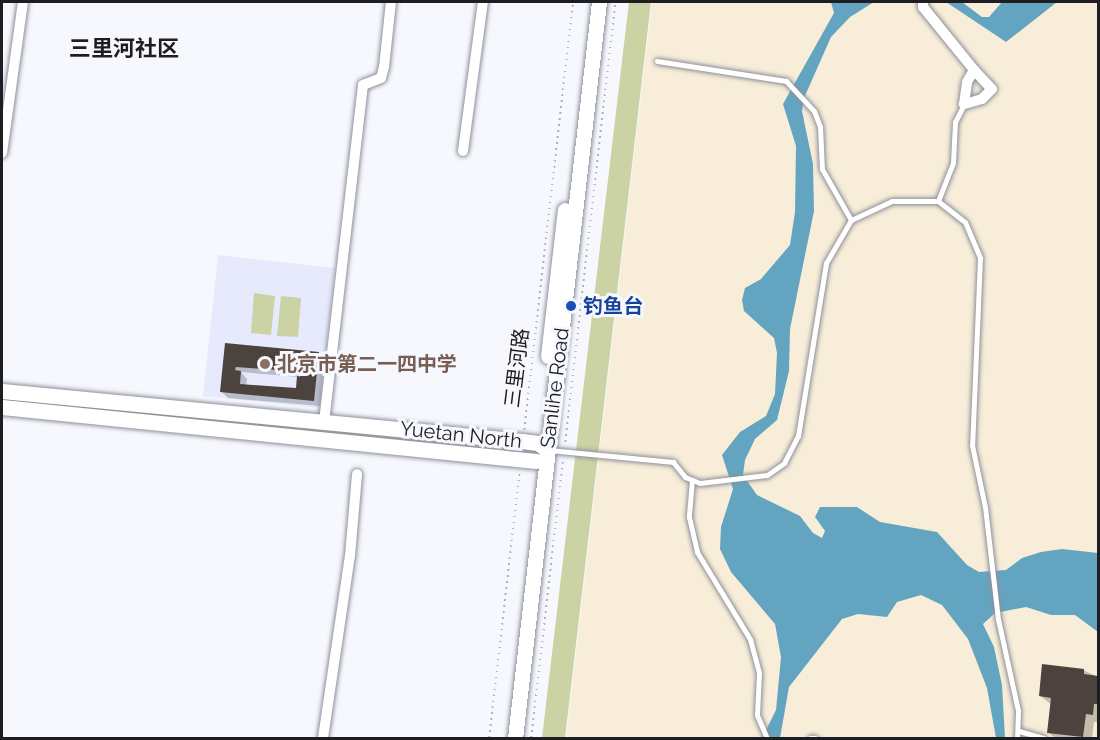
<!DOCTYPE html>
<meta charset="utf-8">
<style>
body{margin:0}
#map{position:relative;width:1100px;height:740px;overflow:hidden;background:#f6f8fe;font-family:Raleway,"Noto Sans SC",sans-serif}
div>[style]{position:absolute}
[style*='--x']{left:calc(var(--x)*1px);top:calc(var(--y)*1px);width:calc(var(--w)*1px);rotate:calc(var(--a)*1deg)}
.commercial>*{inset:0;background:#f7edd8}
.built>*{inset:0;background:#e7eafd}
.green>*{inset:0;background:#cbd2a4}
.water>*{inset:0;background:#63a5c1}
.shadow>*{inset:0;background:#0003}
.building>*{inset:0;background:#4c433e}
.path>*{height:1.5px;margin-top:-0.75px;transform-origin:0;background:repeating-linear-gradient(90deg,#b0b1b6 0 1.5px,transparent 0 6px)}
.roads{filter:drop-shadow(0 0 2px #8e909a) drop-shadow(0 0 2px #8e909a)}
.service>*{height:5px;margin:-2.5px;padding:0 2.5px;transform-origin:2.5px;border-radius:2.5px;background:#fff}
.minor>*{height:10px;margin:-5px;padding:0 5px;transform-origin:5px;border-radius:5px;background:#fff}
.secondary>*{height:15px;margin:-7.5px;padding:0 7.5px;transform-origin:7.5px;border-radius:7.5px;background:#fff}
.dots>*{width:16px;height:16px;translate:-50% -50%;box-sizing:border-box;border:3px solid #f6f8fe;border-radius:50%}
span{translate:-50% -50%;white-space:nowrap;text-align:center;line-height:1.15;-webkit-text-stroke:6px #f6f8fe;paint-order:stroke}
.transit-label{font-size:20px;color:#164399;font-weight:700}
.left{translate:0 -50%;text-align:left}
.education-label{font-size:20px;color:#785e54;font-weight:700}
.street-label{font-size:20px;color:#1e1e22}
.quarter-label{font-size:22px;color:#1e1e22;font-weight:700}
.frame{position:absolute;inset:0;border:3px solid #1e1e22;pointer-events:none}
</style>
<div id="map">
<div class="commercial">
<div style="clip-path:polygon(652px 2px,1095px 2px,1098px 10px,1098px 738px,566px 738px)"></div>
</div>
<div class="built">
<div style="clip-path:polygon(218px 255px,335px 268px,320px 408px,203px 396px)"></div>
</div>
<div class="green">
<div style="clip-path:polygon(629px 2px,651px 2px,565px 738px,542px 738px)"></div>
<div style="clip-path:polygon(254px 293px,275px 296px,271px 335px,251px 333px)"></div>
<div style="clip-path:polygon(281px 296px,301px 298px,298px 337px,277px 336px)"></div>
</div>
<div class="water">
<div style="clip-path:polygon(831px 2px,874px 2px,850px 17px,831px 37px,804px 98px,802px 111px,813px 164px,814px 211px,790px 329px,789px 371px,777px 420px,755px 439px,745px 460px,743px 475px,757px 495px,800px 516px,813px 533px,822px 538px,825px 531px,815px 517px,820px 507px,857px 507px,880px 522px,937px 532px,967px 565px,979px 572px,1006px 570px,1022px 558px,1041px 552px,1062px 549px,1098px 553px,1098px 632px,1075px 615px,1051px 615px,1026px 607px,995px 613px,983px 624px,994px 647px,1002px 685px,1005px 738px,996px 738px,987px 688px,968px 639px,942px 605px,921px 595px,897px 602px,887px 617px,858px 614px,842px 619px,789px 687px,780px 738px,762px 738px,776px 710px,781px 657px,775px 624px,731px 572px,720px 549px,721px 527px,733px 489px,722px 455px,740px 432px,766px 416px,775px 394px,777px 353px,774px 338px,744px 311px,742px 300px,745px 288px,761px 279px,790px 245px,795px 212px,796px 146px,783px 104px,834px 13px)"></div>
<div style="clip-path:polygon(946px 2px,962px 2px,982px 17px,989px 17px,1002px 2px,1057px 2px,1006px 42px)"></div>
</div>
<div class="shadow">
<div style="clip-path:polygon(evenodd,226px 345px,318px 353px,324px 359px,320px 406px,228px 398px,222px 392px,226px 345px,241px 372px,298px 377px,297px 390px,246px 386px,247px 379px,241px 372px)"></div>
<div style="clip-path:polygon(1083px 670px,1098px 677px,1098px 722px,1094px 722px,1092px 738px,1055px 738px,1048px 732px,1052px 705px,1040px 696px)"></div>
</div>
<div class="building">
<div style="clip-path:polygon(evenodd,225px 343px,319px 352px,314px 401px,220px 392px,225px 343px,236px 367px,304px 372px,304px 376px,297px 376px,296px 388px,240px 384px,241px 371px,235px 370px,236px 367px)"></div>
<div style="clip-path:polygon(1042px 664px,1084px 669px,1084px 674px,1098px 676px,1098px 704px,1094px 704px,1093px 715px,1086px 714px,1083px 737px,1047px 733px,1051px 698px,1039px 696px)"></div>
</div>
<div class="path">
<div style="--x:524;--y:430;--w:431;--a:-83.5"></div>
<div style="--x:565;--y:442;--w:443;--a:-83.5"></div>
<div style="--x:489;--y:738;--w:267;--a:-83.5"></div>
<div style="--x:531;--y:738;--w:281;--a:-83.5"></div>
</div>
<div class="roads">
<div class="service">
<div style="--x:657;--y:61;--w:131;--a:8.8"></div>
<div style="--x:786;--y:81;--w:41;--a:47"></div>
<div style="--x:814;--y:111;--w:17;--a:69"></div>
<div style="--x:820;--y:127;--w:42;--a:87.3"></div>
<div style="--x:822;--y:169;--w:59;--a:60.4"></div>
<div style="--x:938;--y:201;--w:41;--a:-68.5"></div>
<div style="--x:953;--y:163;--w:41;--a:-87.2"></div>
<div style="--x:955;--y:122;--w:20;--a:-63"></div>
<div style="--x:549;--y:450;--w:125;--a:5.5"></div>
<div style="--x:673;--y:462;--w:19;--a:51"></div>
<div style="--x:685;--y:477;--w:16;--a:22"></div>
<div style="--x:700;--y:483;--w:67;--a:-6.8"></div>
<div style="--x:767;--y:475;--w:21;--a:-35"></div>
<div style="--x:784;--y:463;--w:30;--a:-63"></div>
<div style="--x:798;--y:436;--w:175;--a:-80.8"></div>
<div style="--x:826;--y:263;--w:50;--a:-59.8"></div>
<div style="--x:851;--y:220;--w:45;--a:-24.9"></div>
<div style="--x:892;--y:201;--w:46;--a:0"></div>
<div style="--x:938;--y:201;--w:34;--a:38"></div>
<div style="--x:965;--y:222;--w:39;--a:67"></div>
<div style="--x:980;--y:258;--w:187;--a:92.4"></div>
<div style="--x:972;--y:445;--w:63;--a:78.2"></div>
<div style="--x:985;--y:507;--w:113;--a:83.4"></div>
<div style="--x:998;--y:619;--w:94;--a:77.7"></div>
<div style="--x:1018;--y:711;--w:27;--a:92"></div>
<div style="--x:692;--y:480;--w:37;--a:95"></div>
<div style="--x:689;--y:517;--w:36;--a:77"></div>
<div style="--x:697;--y:552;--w:102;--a:58.7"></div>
<div style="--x:750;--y:639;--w:35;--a:75"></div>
<div style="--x:759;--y:673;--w:42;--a:92.7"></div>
<div style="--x:757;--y:715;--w:25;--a:67"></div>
<div style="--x:1019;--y:731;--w:26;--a:16"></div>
<div style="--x:810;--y:738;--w:5;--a:0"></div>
</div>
<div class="minor">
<div style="--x:923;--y:2;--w:5;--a:90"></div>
<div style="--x:923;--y:7;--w:81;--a:51"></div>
<div style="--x:974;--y:70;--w:26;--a:47"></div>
<div style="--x:992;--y:89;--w:14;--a:135"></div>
<div style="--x:982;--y:99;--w:19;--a:164"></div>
<div style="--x:964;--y:104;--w:22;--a:-82"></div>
<div style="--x:967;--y:82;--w:14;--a:-60"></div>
<div style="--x:463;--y:151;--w:150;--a:-82.4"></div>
<div style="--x:2;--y:153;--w:152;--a:-82.1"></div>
<div style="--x:324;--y:422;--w:339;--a:-83.4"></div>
<div style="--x:363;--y:85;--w:19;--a:-21"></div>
<div style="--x:381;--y:78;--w:11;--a:-75"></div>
<div style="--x:384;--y:67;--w:65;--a:-83.9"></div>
<div style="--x:323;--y:738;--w:184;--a:-81.6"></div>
<div style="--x:350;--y:556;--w:82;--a:-85.1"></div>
</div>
<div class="secondary">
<div style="--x:548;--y:356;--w:147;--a:-83.4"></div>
<div style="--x:2;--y:391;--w:522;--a:5.49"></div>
<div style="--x:522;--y:441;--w:16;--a:7"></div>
<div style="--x:538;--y:443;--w:11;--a:38"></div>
<div style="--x:2;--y:407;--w:537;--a:5.77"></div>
<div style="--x:515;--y:738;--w:741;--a:-83.49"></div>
</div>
</div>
<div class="dots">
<div style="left:571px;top:306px;background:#1a4fb4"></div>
<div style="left:265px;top:364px;background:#8d6e63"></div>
</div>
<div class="transit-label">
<span class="left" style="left:583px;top:306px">钓鱼台</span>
</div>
<div class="education-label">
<span class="left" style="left:277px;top:364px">北京市第二一四中学</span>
</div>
<div class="street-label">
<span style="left:517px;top:368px;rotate:-83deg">三里河路</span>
<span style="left:555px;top:388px;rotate:-83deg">Sanlihe Road</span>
<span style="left:461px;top:435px;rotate:6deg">Yuetan North</span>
</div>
<div class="quarter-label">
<span style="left:124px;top:49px">三里河社区</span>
</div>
<div class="frame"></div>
</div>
